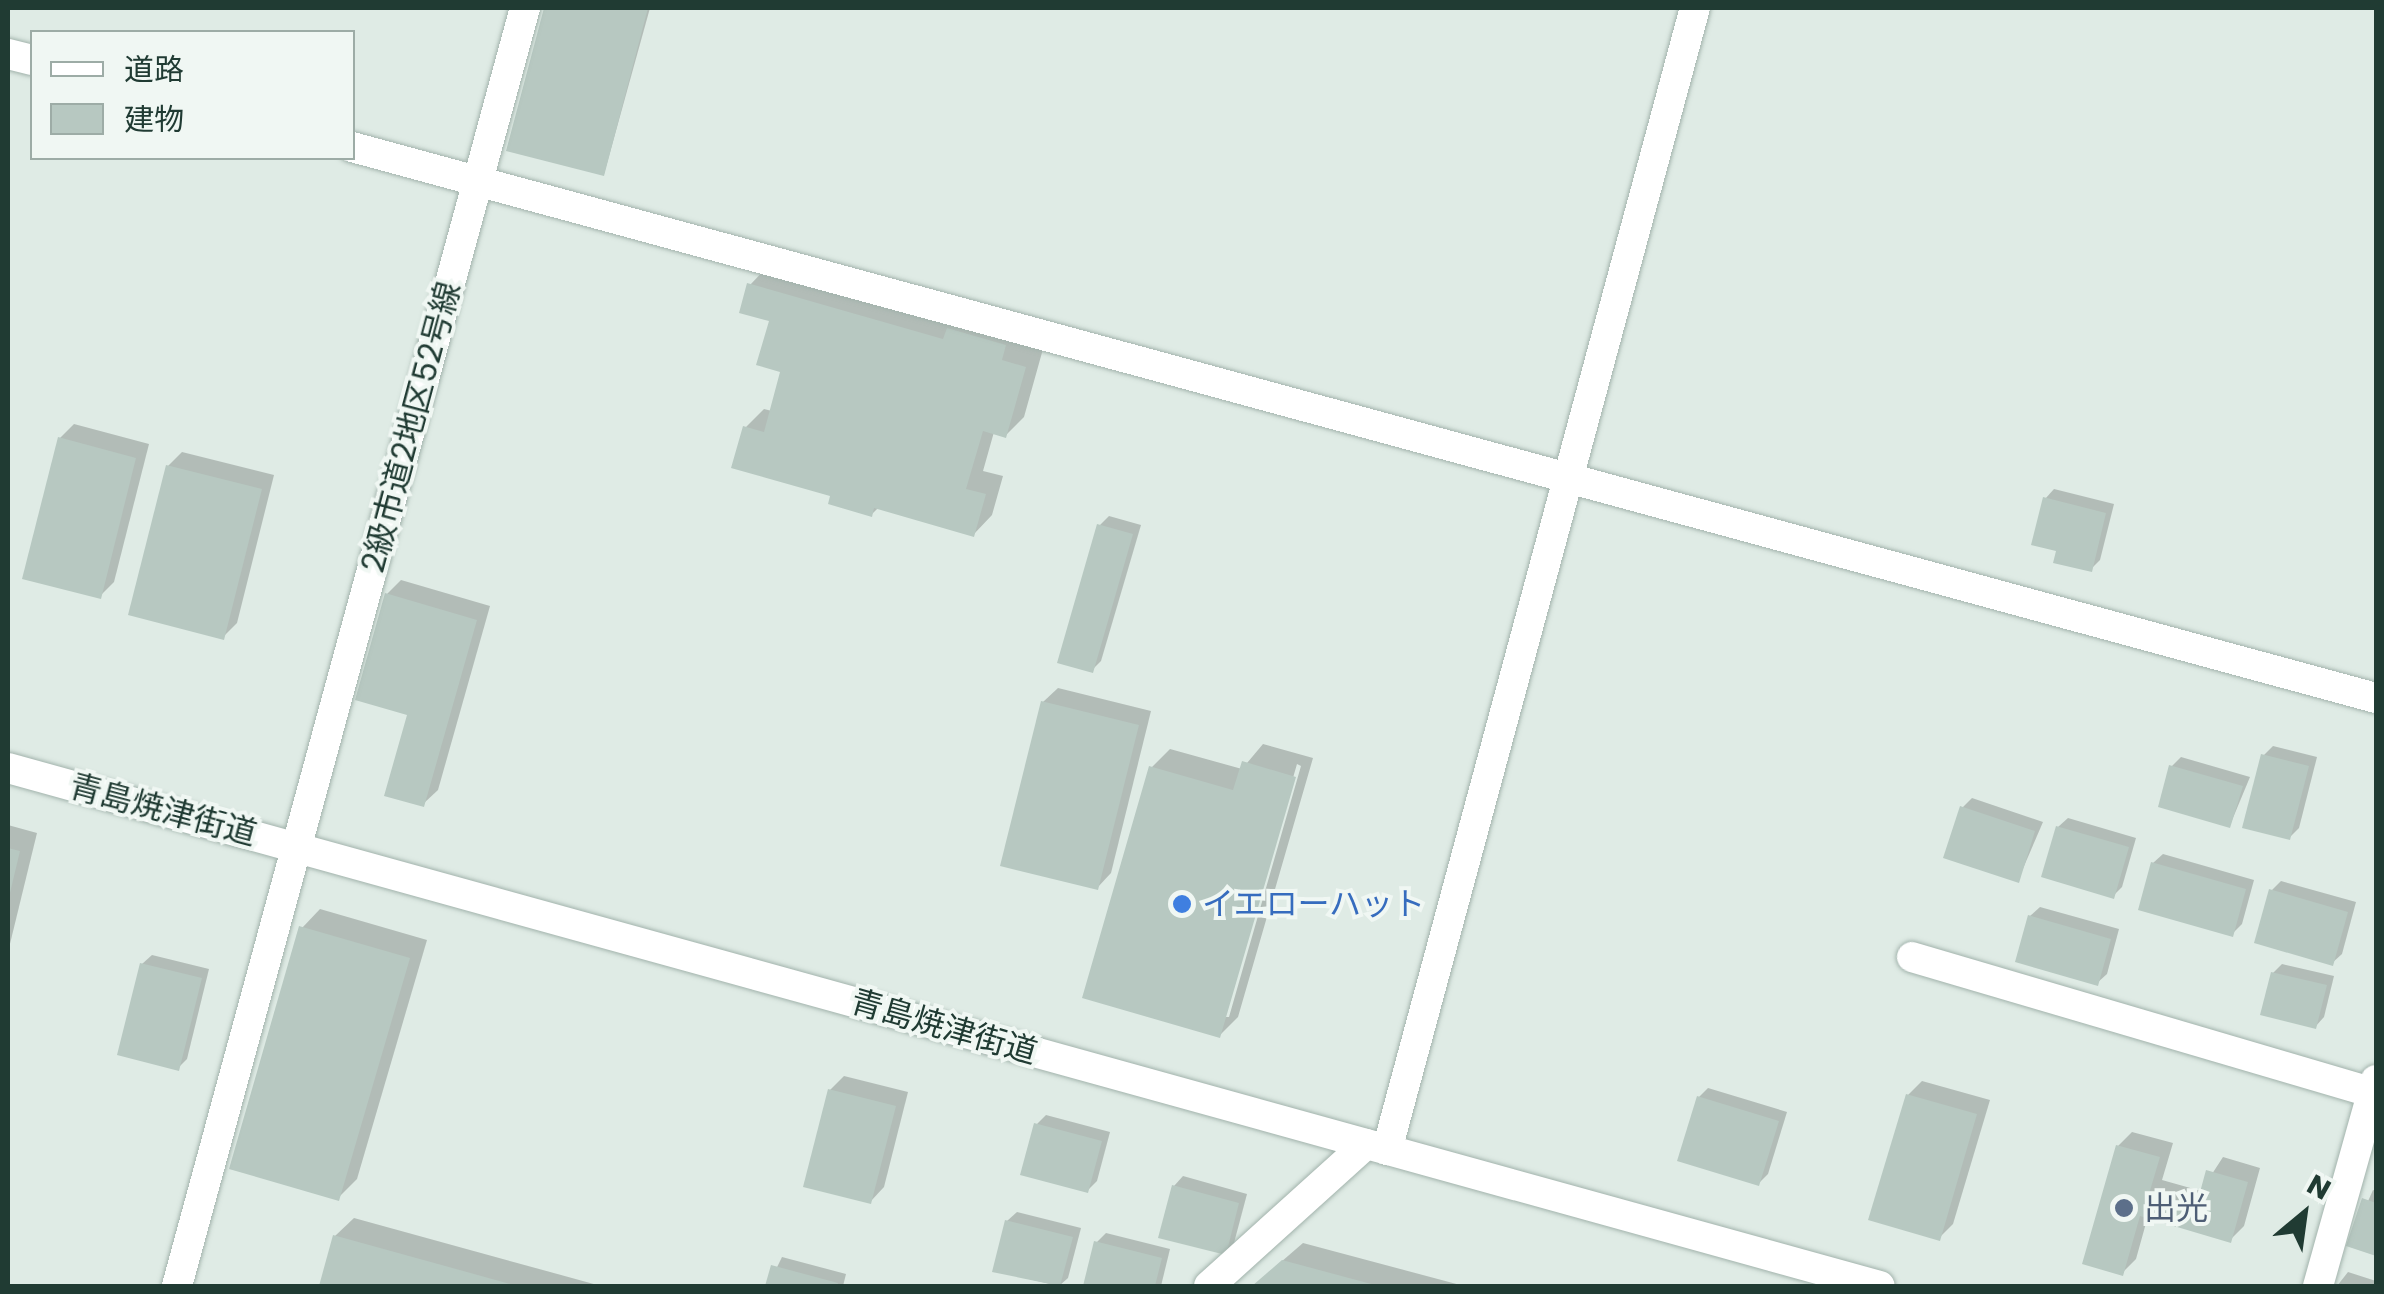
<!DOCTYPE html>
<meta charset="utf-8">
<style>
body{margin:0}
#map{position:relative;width:2384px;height:1294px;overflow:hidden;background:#dfebe5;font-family:Poppins,"Noto Sans JP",sans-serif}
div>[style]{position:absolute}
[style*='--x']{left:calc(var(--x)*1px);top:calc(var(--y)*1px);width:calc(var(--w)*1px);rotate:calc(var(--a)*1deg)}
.shadow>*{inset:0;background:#0003}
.building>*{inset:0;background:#b7c8c1}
.roads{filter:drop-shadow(0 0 2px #a2b3ac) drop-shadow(0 0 2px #a2b3ac)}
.street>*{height:30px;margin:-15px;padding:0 15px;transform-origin:15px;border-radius:15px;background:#fff}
.secondary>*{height:30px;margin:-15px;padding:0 15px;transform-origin:15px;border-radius:15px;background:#fff}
.dots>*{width:28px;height:28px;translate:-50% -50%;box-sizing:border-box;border:5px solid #f0f7f3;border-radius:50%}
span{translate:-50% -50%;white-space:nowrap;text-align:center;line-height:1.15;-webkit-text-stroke:8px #f0f7f3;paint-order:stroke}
.street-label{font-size:32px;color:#203b33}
.shop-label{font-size:32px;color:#366cbe}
.left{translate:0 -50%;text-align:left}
.service-label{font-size:32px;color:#4e5e75}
.frame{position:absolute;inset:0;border:10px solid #203b33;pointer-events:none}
.legend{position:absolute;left:30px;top:30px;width:325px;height:130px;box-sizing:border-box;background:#f0f7f3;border:2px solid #9daca6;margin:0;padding:12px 18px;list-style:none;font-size:30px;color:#203b33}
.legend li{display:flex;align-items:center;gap:20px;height:50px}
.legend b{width:50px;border:2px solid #9daca6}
.north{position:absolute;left:2254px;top:1164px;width:100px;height:100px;-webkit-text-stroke:8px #f0f7f3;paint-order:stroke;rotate:29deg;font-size:28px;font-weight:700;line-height:40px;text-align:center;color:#203b33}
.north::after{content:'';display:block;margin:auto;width:35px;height:45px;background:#203b33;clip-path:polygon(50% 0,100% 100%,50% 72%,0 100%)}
</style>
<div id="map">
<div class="shadow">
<div style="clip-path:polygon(546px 8px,650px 8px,604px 174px,509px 149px)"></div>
<div style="clip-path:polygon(768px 266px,1043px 349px,1024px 417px,1006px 435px,994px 432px,983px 471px,1003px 476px,992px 515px,974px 534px,879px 507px,872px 514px,833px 494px,745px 428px,764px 409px,772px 411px,783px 370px,772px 320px,750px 285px)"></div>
<div style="clip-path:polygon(74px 424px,149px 444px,114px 582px,100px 596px,60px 438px)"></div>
<div style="clip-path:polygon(182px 452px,274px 475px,237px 623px,223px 637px,168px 466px)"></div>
<div style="clip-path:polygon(2054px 489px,2114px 504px,2100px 560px,2091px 569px,2059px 550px,2045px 499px)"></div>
<div style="clip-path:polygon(1109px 516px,1141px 525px,1101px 661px,1092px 670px,1100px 525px)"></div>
<div style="clip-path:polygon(401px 580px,490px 606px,438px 790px,423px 804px,387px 594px)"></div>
<div style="clip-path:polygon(1058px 688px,1151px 711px,1111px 873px,1097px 888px,1043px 702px)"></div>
<div style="clip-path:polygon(evenodd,1263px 744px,1313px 758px,1238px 1017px,1220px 1035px,1151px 768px,1170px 749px,1242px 769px,1263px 744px,1297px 764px,1301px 766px,1229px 1017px,1224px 1017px,1297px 764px)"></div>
<div style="clip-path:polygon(2273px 746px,2317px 757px,2299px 828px,2289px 838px,2264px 755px)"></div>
<div style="clip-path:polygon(2181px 757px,2250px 777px,2230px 825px,2171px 767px)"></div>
<div style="clip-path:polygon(1972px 798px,2043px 822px,2018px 880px,1962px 808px)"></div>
<div style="clip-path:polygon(2068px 818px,2136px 838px,2122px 887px,2113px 896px,2058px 827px)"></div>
<div style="clip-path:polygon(8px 825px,37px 833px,8px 952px)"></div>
<div style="clip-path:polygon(2163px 854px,2254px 880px,2242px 924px,2232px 934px,2153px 863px)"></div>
<div style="clip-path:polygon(2281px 881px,2356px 902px,2342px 954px,2332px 963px,2272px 890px)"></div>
<div style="clip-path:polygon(2040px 907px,2119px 929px,2107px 974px,2097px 983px,2030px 916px)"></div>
<div style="clip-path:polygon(320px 909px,427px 940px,357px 1179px,338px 1198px,302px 928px)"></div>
<div style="clip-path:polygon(152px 955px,209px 969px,187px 1059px,178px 1068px,142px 964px)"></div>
<div style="clip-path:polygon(2282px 964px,2334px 976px,2324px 1017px,2315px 1027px,2273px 973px)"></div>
<div style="clip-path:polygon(844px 1076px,908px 1092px,884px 1187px,870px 1202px,830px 1090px)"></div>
<div style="clip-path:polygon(1922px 1081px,1990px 1100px,1953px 1224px,1939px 1238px,1908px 1095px)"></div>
<div style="clip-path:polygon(1708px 1088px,1787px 1112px,1768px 1174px,1759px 1183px,1699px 1097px)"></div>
<div style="clip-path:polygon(1046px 1115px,1110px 1132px,1097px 1181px,1088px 1190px,1037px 1124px)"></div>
<div style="clip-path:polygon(2132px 1132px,2173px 1143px,2162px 1180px,2201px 1191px,2223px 1157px,2260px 1168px,2244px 1226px,2230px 1240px,2148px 1216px,2136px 1259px,2122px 1273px,2118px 1146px)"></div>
<div style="clip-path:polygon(1183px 1176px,1247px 1194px,1234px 1243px,1225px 1252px,1174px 1186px)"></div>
<div style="clip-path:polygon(2373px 1190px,2376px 1191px,2376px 1253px,2349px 1244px)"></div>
<div style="clip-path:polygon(1017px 1212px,1081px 1228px,1068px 1278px,1059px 1286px,995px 1271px,1007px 1221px)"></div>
<div style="clip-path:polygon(354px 1218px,601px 1286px,322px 1286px,335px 1236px)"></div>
<div style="clip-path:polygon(1106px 1233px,1170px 1249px,1161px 1286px,1086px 1286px,1097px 1242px)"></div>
<div style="clip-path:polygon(1303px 1243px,1464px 1286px,1253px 1286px)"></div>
<div style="clip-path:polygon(782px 1257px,846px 1274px,843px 1286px,768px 1286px)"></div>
<div style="clip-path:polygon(2348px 1272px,2376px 1281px,2376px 1286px,2337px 1286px)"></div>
</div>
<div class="building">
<div style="clip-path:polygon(544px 8px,648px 8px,604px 176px,506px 151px)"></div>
<div style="clip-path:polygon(747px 283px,943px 339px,947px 328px,1006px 345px,1002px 360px,1026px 367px,1006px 438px,983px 431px,966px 489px,986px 494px,974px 537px,874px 508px,872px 517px,828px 504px,830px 496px,731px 468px,743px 426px,764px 432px,780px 372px,756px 365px,769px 321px,739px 313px)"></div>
<div style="clip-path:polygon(58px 437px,136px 458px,101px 599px,22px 579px)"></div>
<div style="clip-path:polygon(166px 465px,262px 489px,224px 640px,128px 615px)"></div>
<div style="clip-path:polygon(2043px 497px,2106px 513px,2092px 572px,2053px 563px,2056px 551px,2031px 545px)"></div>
<div style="clip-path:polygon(1097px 524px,1133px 534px,1093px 673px,1057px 663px)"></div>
<div style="clip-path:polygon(385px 593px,477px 620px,424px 807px,384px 796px,407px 715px,355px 700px)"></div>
<div style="clip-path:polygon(1041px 701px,1139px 725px,1098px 890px,1000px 866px)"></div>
<div style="clip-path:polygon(2261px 754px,2309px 766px,2290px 840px,2242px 828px)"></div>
<div style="clip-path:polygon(1242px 761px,1296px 777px,1220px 1038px,1082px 998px,1149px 766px,1233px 790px)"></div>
<div style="clip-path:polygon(2169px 765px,2243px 786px,2230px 828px,2158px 807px)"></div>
<div style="clip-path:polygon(1960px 806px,2035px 831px,2019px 883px,1943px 858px)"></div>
<div style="clip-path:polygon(2056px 826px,2129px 847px,2114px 899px,2041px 877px)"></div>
<div style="clip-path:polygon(8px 848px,20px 851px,9px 897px,8px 897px)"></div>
<div style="clip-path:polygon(2151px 862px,2246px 889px,2233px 937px,2138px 910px)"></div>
<div style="clip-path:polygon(2269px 889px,2348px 912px,2333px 966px,2254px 943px)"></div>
<div style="clip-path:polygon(2028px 915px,2111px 939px,2098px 986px,2015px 962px)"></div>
<div style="clip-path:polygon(299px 926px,410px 958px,339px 1201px,229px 1169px)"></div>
<div style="clip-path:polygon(140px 963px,202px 978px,179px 1071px,117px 1055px)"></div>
<div style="clip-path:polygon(2271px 972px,2327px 985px,2316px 1029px,2260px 1015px)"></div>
<div style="clip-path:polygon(828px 1089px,896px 1106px,871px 1204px,803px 1187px)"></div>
<div style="clip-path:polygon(1906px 1094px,1977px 1114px,1940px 1241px,1868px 1220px)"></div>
<div style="clip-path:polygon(1697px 1096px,1779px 1121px,1759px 1186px,1677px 1161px)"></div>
<div style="clip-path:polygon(1034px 1123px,1102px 1141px,1088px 1193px,1020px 1175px)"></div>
<div style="clip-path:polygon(2116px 1145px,2160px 1157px,2149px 1194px,2196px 1207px,2206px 1170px,2248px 1182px,2231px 1243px,2140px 1216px,2123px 1276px,2082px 1264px)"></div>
<div style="clip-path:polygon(1172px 1185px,1239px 1203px,1226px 1255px,1158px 1238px)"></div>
<div style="clip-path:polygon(2362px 1198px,2376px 1203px,2376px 1256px,2346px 1246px)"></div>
<div style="clip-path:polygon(1005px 1220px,1073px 1237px,1060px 1286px,992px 1272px)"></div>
<div style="clip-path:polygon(333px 1235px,514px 1285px,514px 1286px,319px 1286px)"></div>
<div style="clip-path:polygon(1094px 1241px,1162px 1258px,1155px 1286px,1083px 1286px)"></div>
<div style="clip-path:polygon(1282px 1260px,1375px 1285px,1375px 1286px,1252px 1286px)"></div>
<div style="clip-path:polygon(771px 1265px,838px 1283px,837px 1286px,765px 1286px)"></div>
</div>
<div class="roads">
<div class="street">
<div style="--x:8;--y:54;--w:25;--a:14"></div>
<div style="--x:352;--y:147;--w:2098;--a:15.23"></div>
<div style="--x:1912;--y:957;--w:481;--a:16.4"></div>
<div style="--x:1387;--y:1150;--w:1183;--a:-74.91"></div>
<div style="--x:177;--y:1286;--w:1325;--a:-74.77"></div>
<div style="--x:1209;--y:1286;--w:212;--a:-42.1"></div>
<div style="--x:2318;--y:1286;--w:214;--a:-74.3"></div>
</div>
<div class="secondary">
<div style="--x:8;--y:768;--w:1942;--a:15.47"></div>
</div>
</div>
<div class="dots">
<div style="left:1182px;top:904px;background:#3f7fe0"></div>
<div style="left:2124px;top:1208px;background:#5c6f8a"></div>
</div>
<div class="street-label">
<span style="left:411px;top:427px;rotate:-75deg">2級市道2地区52号線</span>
<span style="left:163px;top:810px;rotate:15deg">青島焼津街道</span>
<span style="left:944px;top:1027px;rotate:16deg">青島焼津街道</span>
</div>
<div class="shop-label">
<span class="left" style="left:1202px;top:904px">イエローハット</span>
</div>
<div class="service-label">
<span class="left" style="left:2144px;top:1208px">出光</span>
</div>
<div class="frame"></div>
<ul class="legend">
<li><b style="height:12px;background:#fff"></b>道路</li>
<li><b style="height:28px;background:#b7c8c1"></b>建物</li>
</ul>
<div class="north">N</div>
</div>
